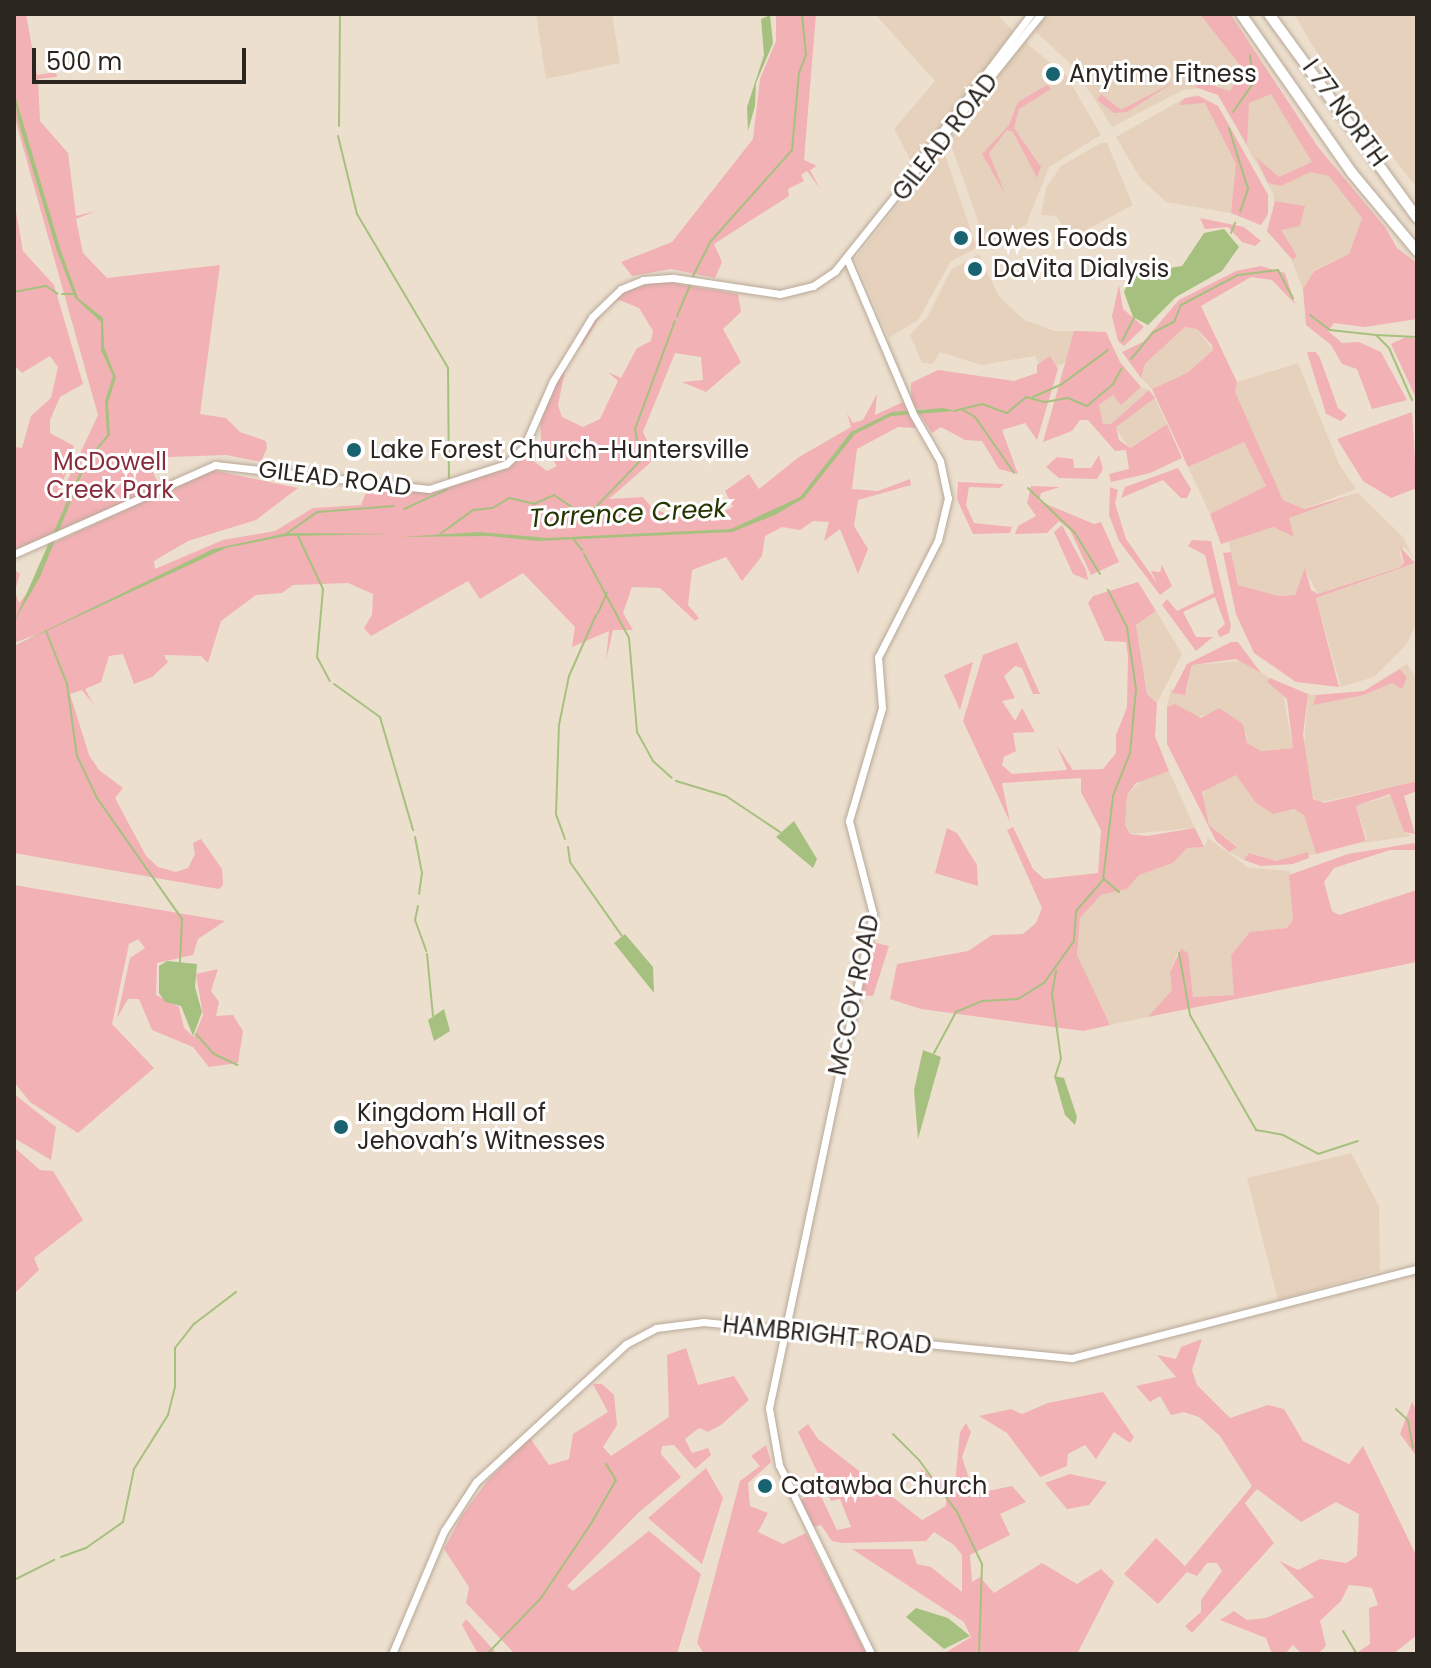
<!DOCTYPE html>
<meta charset="utf-8">
<style>
body{margin:0}
#map{position:relative;width:1431px;height:1668px;overflow:hidden;background:#eddfce;font-family:Poppins,sans-serif}
div>[style]{position:absolute}
[style*='--x']{left:calc(var(--x)*1px);top:calc(var(--y)*1px);width:calc(var(--w)*1px);rotate:calc(var(--a)*1deg)}
.built>*{inset:0;background:#e6d2bc}
.green>*{inset:0;background:#f2b1b5}
.water>*{inset:0;background:#a6c17f}
.stream>*{height:2px;margin:-1px;padding:0 1px;transform-origin:1px;border-radius:1px;background:#a6c17f}
.roads{filter:drop-shadow(0 0 2px #b7a999) drop-shadow(0 0 2px #b7a999)}
.secondary>*{height:7px;margin:-3.5px;padding:0 3.5px;transform-origin:3.5px;border-radius:3.5px;background:#fff}
.motorway>*{height:10px;margin:-5px;padding:0 5px;transform-origin:5px;border-radius:5px;background:#fff}
.dots>*{width:22px;height:22px;translate:-50% -50%;box-sizing:border-box;border:4px solid #fff;border-radius:50%}
span{translate:-50% -50%;white-space:nowrap;text-align:center;line-height:1.15;-webkit-text-stroke:6px #fff;paint-order:stroke}
.poi-label{font-size:24px;color:#2b251f}
.left{translate:0 -50%;text-align:left}
.street-label{font-size:24px;color:#2b251f}
.park-label{font-size:24px;color:#872c3a}
.water-label{font-size:26px;color:#253603;font-style:italic}
.frame{position:absolute;inset:0;border:16px solid #2b251f;pointer-events:none}
.scale{position:absolute;left:32px;top:48px;width:214px;height:36px;box-sizing:border-box;border:4px solid #2b251f;border-top:0;padding-left:10px;font-size:24px;line-height:28px;white-space:nowrap;color:#2b251f;-webkit-text-stroke:6px #fff;paint-order:stroke}
</style>
<div id="map">
<div class="built">
<div style="clip-path:polygon(536px 14px,612px 14px,620px 63px,546px 79px)"></div>
<div style="clip-path:polygon(875px 14px,997px 14px,1013px 31px,912px 163px,894px 129px,935px 81px)"></div>
<div style="clip-path:polygon(1049px 14px,1217px 14px,1362px 218px,1349px 254px,1314px 270px,1303px 289px,1291px 259px,1267px 231px,1275px 210px,1273px 193px,1218px 95px,1201px 88px,1183px 90px,1112px 127px,1074px 67px,1037px 33px,1035px 28px)"></div>
<div style="clip-path:polygon(1294px 14px,1417px 14px,1417px 188px,1337px 86px)"></div>
<div style="clip-path:polygon(1025px 42px,1066px 75px,1101px 135px,1049px 167px,1026px 225px,986px 244px,949px 139px)"></div>
<div style="clip-path:polygon(1198px 95px,1218px 106px,1268px 195px,1268px 214px,1261px 225px,1231px 213px,1166px 202px,1140px 178px,1116px 137px,1185px 98px)"></div>
<div style="clip-path:polygon(1101px 143px,1107px 143px,1133px 205px,1077px 235px,1065px 230px,1056px 216px,1041px 215px,1046px 188px,1061px 166px)"></div>
<div style="clip-path:polygon(943px 149px,977px 248px,951px 261px,918px 320px,889px 338px,855px 259px)"></div>
<div style="clip-path:polygon(979px 254px,998px 295px,1024px 320px,1055px 331px,1104px 332px,1109px 341px,1044px 373px,1035px 356px,981px 365px,940px 352px,933px 364px,922px 363px,910px 335px,928px 316px,951px 270px)"></div>
<div style="clip-path:polygon(1185px 327px,1197px 329px,1213px 350px,1187px 373px,1152px 389px,1141px 378px,1143px 366px)"></div>
<div style="clip-path:polygon(1298px 363px,1339px 464px,1356px 489px,1304px 509px,1283px 500px,1234px 392px,1237px 382px)"></div>
<div style="clip-path:polygon(1141px 387px,1149px 390px,1111px 424px,1103px 424px,1099px 405px,1113px 395px,1121px 404px)"></div>
<div style="clip-path:polygon(1155px 398px,1167px 424px,1129px 448px,1115px 427px)"></div>
<div style="clip-path:polygon(1244px 442px,1266px 486px,1210px 514px,1188px 467px)"></div>
<div style="clip-path:polygon(1358px 493px,1403px 537px,1414px 559px,1405px 547px,1399px 551px,1404px 565px,1318px 594px,1305px 570px,1295px 595px,1278px 596px,1238px 585px,1228px 539px,1273px 527px,1294px 537px,1288px 518px)"></div>
<div style="clip-path:polygon(1415px 563px,1417px 621px,1407px 644px,1374px 677px,1341px 687px,1316px 598px)"></div>
<div style="clip-path:polygon(1156px 611px,1182px 654px,1157px 703px,1147px 694px,1136px 625px)"></div>
<div style="clip-path:polygon(1241px 661px,1270px 678px,1268px 682px,1283px 693px,1293px 748px,1261px 751px,1247px 743px,1246px 733px,1211px 714px,1195px 717px,1175px 704px,1167px 707px,1171px 689px,1187px 691px,1192px 665px)"></div>
<div style="clip-path:polygon(1407px 664px,1417px 679px,1417px 781px,1318px 803px,1310px 793px,1304px 748px,1308px 694px,1334px 697px,1364px 691px)"></div>
<div style="clip-path:polygon(1169px 771px,1195px 828px,1130px 834px,1125px 825px,1127px 795px,1145px 777px)"></div>
<div style="clip-path:polygon(1237px 775px,1256px 803px,1273px 814px,1294px 809px,1304px 815px,1316px 854px,1277px 861px,1252px 853px,1244px 860px,1229px 852px,1237px 846px,1209px 825px,1200px 799px,1210px 784px)"></div>
<div style="clip-path:polygon(1393px 795px,1404px 832px,1412px 836px,1363px 843px,1367px 839px,1356px 806px)"></div>
<div style="clip-path:polygon(1208px 838px,1249px 868px,1290px 871px,1293px 920px,1287px 928px,1250px 932px,1231px 955px,1235px 995px,1193px 997px,1178px 952px,1170px 972px,1173px 990px,1148px 1017px,1110px 1025px,1076px 955px,1080px 918px,1101px 895px,1127px 889px,1139px 875px,1173px 863px,1187px 848px,1204px 847px)"></div>
<div style="clip-path:polygon(1351px 1153px,1379px 1206px,1380px 1271px,1278px 1300px,1247px 1178px)"></div>
</div>
<div class="green">
<div style="clip-path:polygon(14px 14px,26px 14px,37px 75px,56px 72px,57px 77px,38px 79px,40px 121px,68px 153px,76px 216px,96px 211px,76px 219px,83px 253px,107px 278px,220px 265px,200px 414px,226px 418px,240px 432px,266px 441px,267px 448px,261px 462px,226px 455px,169px 457px,152px 470px,160px 487px,14px 550px,14px 447px,22px 448px,31px 416px,51px 398px,58px 367px,50px 356px,22px 373px,14px 365px,14px 201px,23px 251px,54px 285px,83px 384px,60px 397px,50px 420px,50px 433px,74px 446px,56px 505px,98px 415px,14px 115px)"></div>
<div style="clip-path:polygon(776px 14px,816px 14px,804px 160px,817px 166px,810px 170px,820px 189px,807px 171px,801px 175px,804px 181px,788px 189px,789px 196px,714px 244px,722px 262px,715px 278px,671px 269px,632px 276px,621px 262px,672px 242px,753px 139px,760px 79px,776px 41px)"></div>
<div style="clip-path:polygon(1200px 14px,1231px 15px,1318px 147px,1385px 227px,1397px 248px,1417px 263px,1417px 319px,1365px 327px,1334px 323px,1328px 331px,1342px 343px,1359px 342px,1381px 352px,1407px 400px,1372px 409px,1357px 369px,1342px 364px,1331px 345px,1306px 325px,1303px 289px,1314px 271px,1349px 254px,1362px 218px,1329px 176px,1310px 172px,1281px 186px,1268px 183px,1256px 157px,1279px 177px,1312px 162px,1271px 94px,1249px 103px,1247px 145px,1218px 95px,1195px 87px,1201px 82px,1230px 91px,1243px 69px)"></div>
<div style="clip-path:polygon(1176px 81px,1127px 112px,1114px 113px,1097px 100px,1101px 94px,1121px 110px)"></div>
<div style="clip-path:polygon(1047px 85px,1051px 89px,1019px 109px,1014px 128px,1041px 167px,1037px 178px,1013px 132px,1007px 130px,989px 153px,1005px 194px,982px 154px,1009px 125px,1018px 102px)"></div>
<div style="clip-path:polygon(1198px 96px,1218px 106px,1268px 195px,1268px 214px,1261px 225px,1231px 213px,1236px 164px,1205px 103px,1179px 105px,1185px 98px)"></div>
<div style="clip-path:polygon(1275px 201px,1305px 206px,1300px 226px,1281px 230px,1297px 256px,1293px 260px,1267px 231px)"></div>
<div style="clip-path:polygon(1200px 218px,1244px 227px,1261px 241px,1255px 246px,1242px 242px,1228px 227px,1205px 229px)"></div>
<div style="clip-path:polygon(1261px 266px,1285px 273px,1295px 304px,1272px 280px,1251px 277px,1201px 306px,1237px 382px,1235px 392px,1283px 500px,1304px 509px,1358px 493px,1289px 518px,1294px 537px,1273px 527px,1221px 544px,1210px 514px,1266px 486px,1244px 442px,1188px 467px,1152px 389px,1187px 373px,1213px 350px,1212px 345px,1197px 329px,1185px 327px,1145px 364px,1141px 378px,1122px 352px,1143px 342px,1179px 300px,1236px 271px)"></div>
<div style="clip-path:polygon(660px 281px,738px 294px,741px 312px,723px 329px,741px 362px,706px 392px,682px 382px,703px 380px,701px 357px,675px 353px,643px 432px,653px 454px,650px 463px,609px 499px,643px 497px,653px 509px,678px 517px,720px 513px,733px 507px,725px 491px,749px 474px,759px 489px,799px 457px,851px 427px,847px 413px,853px 423px,863px 420px,877px 394px,875px 415px,903px 402px,916px 428px,898px 427px,857px 449px,852px 489px,878px 491px,910px 479px,911px 485px,858px 500px,854px 526px,868px 549px,858px 574px,840px 529px,824px 541px,829px 522px,813px 521px,800px 530px,782px 527px,765px 536px,762px 556px,742px 581px,726px 557px,692px 570px,688px 605px,699px 618px,695px 621px,660px 588px,632px 587px,623px 613px,633px 630px,613px 630px,606px 660px,609px 631px,572px 647px,575px 627px,523px 573px,480px 599px,468px 581px,371px 636px,364px 628px,372px 615px,373px 594px,348px 583px,293px 585px,282px 593px,256px 595px,221px 621px,208px 663px,201px 656px,164px 655px,168px 662px,152px 677px,134px 684px,123px 654px,109px 656px,101px 682px,85px 689px,94px 705px,82px 690px,70px 694px,89px 755px,99px 770px,123px 788px,115px 798px,146px 856px,158px 867px,176px 872px,188px 868px,195px 854px,193px 843px,201px 839px,222px 869px,223px 885px,219px 889px,14px 853px,14px 646px,41px 633px,14px 643px,14px 569px,20px 574px,15px 591px,19px 603px,37px 581px,49px 545px,212px 470px,298px 488px,256px 520px,188px 541px,154px 561px,155px 569px,223px 540px,275px 531px,313px 508px,361px 505px,368px 488px,436px 492px,512px 465px,524px 454px,547px 471px,557px 466px,541px 442px,540px 414px,567px 361px,558px 405px,562px 417px,583px 427px,600px 419px,618px 381px,608px 372px,621px 378px,637px 348px,651px 341px,653px 331px,639px 308px,619px 300px,606px 307px,582px 346px,578px 344px,604px 307px,630px 289px)"></div>
<div style="clip-path:polygon(1119px 285px,1123px 309px,1144px 327px,1124px 346px,1118px 341px,1112px 316px)"></div>
<div style="clip-path:polygon(1074px 331px,1106px 332px,1120px 362px,1141px 387px,1121px 405px,1113px 395px,1099px 405px,1103px 424px,1111px 424px,1149px 390px,1155px 398px,1116px 427px,1119px 440px,1130px 448px,1167px 424px,1182px 458px,1150px 473px,1111px 482px,1109px 474px,1129px 469px,1126px 450px,1115px 451px,1088px 420px,1080px 420px,1072px 431px,1043px 442px)"></div>
<div style="clip-path:polygon(1406px 337px,1417px 339px,1416px 398px,1391px 344px)"></div>
<div style="clip-path:polygon(1307px 352px,1316px 352px,1320px 358px,1338px 408px,1347px 415px,1341px 421px,1326px 414px)"></div>
<div style="clip-path:polygon(1050px 356px,1058px 369px,1037px 440px,1025px 423px,1002px 430px,1018px 474px,999px 469px,982px 441px,965px 440px,941px 427px,932px 433px,918px 412px,953px 411px,916px 409px,911px 400px,911px 383px,938px 370px,1014px 381px,1037px 373px,1037px 365px)"></div>
<div style="clip-path:polygon(1412px 412px,1417px 492px,1414px 489px,1391px 498px,1363px 481px,1337px 439px)"></div>
<div style="clip-path:polygon(1099px 455px,1103px 469px,1097px 479px,1059px 478px,1046px 467px,1057px 457px,1073px 459px,1074px 468px,1091px 468px)"></div>
<div style="clip-path:polygon(1178px 468px,1191px 489px,1187px 498px,1181px 498px,1163px 480px,1121px 498px,1125px 487px)"></div>
<div style="clip-path:polygon(958px 482px,1004px 484px,1000px 488px,969px 487px,966px 505px,974px 523px,1012px 527px,1010px 533px,973px 534px,957px 499px)"></div>
<div style="clip-path:polygon(1031px 486px,1060px 487px,1041px 493px,1039px 501px,1094px 524px,1101px 522px,1119px 562px,1091px 575px,1070px 530px,1059px 521px,1047px 533px,1015px 534px,1018px 526px,1036px 516px,1027px 503px)"></div>
<div style="clip-path:polygon(1110px 487px,1118px 490px,1115px 503px,1126px 539px,1157px 583px,1151px 571px,1160px 572px,1162px 565px,1172px 586px,1160px 595px,1119px 541px,1109px 515px)"></div>
<div style="clip-path:polygon(1062px 525px,1086px 570px,1088px 580px,1073px 574px,1054px 532px)"></div>
<div style="clip-path:polygon(1192px 540px,1211px 541px,1231px 626px,1229px 633px,1220px 637px,1217px 631px,1225px 624px,1215px 597px,1183px 612px,1196px 637px,1213px 637px,1196px 651px,1162px 605px,1167px 599px,1177px 611px,1214px 593px,1205px 555px,1188px 546px)"></div>
<div style="clip-path:polygon(1400px 547px,1415px 563px,1316px 598px,1339px 687px,1296px 682px,1254px 653px,1236px 614px,1223px 553px,1231px 552px,1238px 585px,1278px 596px,1295px 595px,1305px 568px,1311px 590px,1318px 594px,1400px 567px,1404px 563px)"></div>
<div style="clip-path:polygon(1138px 582px,1156px 611px,1136px 625px,1147px 694px,1157px 703px,1155px 736px,1169px 771px,1136px 783px,1127px 795px,1125px 825px,1130px 834px,1147px 836px,1195px 828px,1204px 847px,1187px 848px,1173px 863px,1139px 875px,1127px 889px,1101px 895px,1080px 918px,1077px 955px,1110px 1025px,1083px 1031px,921px 1009px,890px 999px,897px 964px,968px 951px,992px 935px,1023px 934px,1036px 923px,1042px 908px,1007px 830px,1013px 827px,1033px 869px,1044px 879px,1098px 873px,1101px 830px,1081px 792px,1081px 778px,1002px 783px,1010px 822px,963px 721px,983px 655px,1017px 642px,1040px 694px,1033px 694px,1022px 668px,1015px 666px,1004px 676px,1015px 698px,1002px 701px,1015px 721px,1022px 708px,1035px 732px,1013px 733px,1016px 751px,1004px 757px,1002px 765px,1012px 774px,1067px 770px,1057px 746px,1073px 770px,1103px 769px,1116px 753px,1116px 735px,1127px 707px,1128px 656px,1126px 642px,1105px 641px,1088px 603px,1093px 596px)"></div>
<div style="clip-path:polygon(1231px 642px,1238px 642px,1261px 673px,1236px 659px,1192px 665px,1185px 695px,1172px 693px,1187px 664px)"></div>
<div style="clip-path:polygon(973px 662px,960px 710px,944px 675px)"></div>
<div style="clip-path:polygon(1400px 669px,1407px 678px,1402px 689px,1392px 683px,1364px 695px,1313px 705px,1316px 695px,1364px 691px)"></div>
<div style="clip-path:polygon(1270px 678px,1308px 694px,1303px 735px,1313px 799px,1324px 803px,1417px 781px,1417px 791px,1404px 796px,1415px 834px,1404px 832px,1390px 794px,1356px 806px,1366px 841px,1316px 854px,1304px 815px,1294px 809px,1273px 814px,1256px 803px,1236px 775px,1202px 792px,1209px 825px,1237px 847px,1229px 852px,1216px 841px,1167px 744px,1167px 707px,1175px 704px,1201px 718px,1219px 708px,1243px 724px,1247px 743px,1261px 751px,1293px 748px,1287px 699px,1267px 682px)"></div>
<div style="clip-path:polygon(947px 828px,957px 833px,977px 865px,978px 886px,935px 873px)"></div>
<div style="clip-path:polygon(1414px 843px,1417px 850px,1390px 850px,1334px 868px,1324px 882px,1332px 911px,1339px 915px,1417px 890px,1417px 962px,1148px 1017px,1172px 990px,1170px 972px,1181px 949px,1188px 953px,1193px 997px,1234px 995px,1231px 955px,1250px 932px,1287px 928px,1293px 920px,1289px 875px,1348px 854px)"></div>
<div style="clip-path:polygon(1308px 852px,1309px 858px,1293px 864px,1261px 866px,1244px 860px,1249px 853px,1277px 861px)"></div>
<div style="clip-path:polygon(14px 885px,225px 921px,198px 939px,193px 955px,157px 963px,156px 995px,179px 1007px,184px 1028px,194px 1037px,203px 1015px,196px 974px,218px 969px,211px 991px,219px 1002px,216px 1016px,233px 1015px,243px 1031px,238px 1063px,209px 1067px,193px 1047px,152px 1030px,139px 999px,128px 999px,117px 1018px,130px 958px,145px 948px,138px 939px,129px 944px,112px 1024px,154px 1068px,78px 1133px,30px 1102px,14px 1082px)"></div>
<div style="clip-path:polygon(872px 942px,889px 946px,873px 996px,861px 995px)"></div>
<div style="clip-path:polygon(14px 1094px,56px 1127px,51px 1160px,14px 1138px)"></div>
<div style="clip-path:polygon(14px 1147px,40px 1170px,53px 1171px,83px 1220px,34px 1258px,39px 1270px,14px 1294px)"></div>
<div style="clip-path:polygon(1202px 1339px,1192px 1370px,1197px 1385px,1230px 1418px,1268px 1405px,1284px 1409px,1303px 1441px,1349px 1464px,1363px 1446px,1417px 1557px,1417px 1635px,1393px 1654px,1355px 1654px,1370px 1644px,1369px 1608px,1378px 1605px,1372px 1588px,1360px 1586px,1349px 1585px,1341px 1601px,1320px 1621px,1326px 1646px,1318px 1654px,1302px 1654px,1293px 1645px,1285px 1654px,1272px 1654px,1266px 1638px,1220px 1620px,1234px 1611px,1247px 1620px,1266px 1618px,1314px 1597px,1279px 1561px,1298px 1570px,1320px 1559px,1346px 1563px,1357px 1556px,1359px 1514px,1336px 1502px,1301px 1522px,1257px 1489px,1245px 1503px,1274px 1543px,1192px 1633px,1185px 1626px,1201px 1612px,1201px 1600px,1222px 1571px,1217px 1563px,1207px 1563px,1197px 1576px,1187px 1572px,1158px 1604px,1124px 1574px,1156px 1538px,1185px 1566px,1252px 1486px,1220px 1436px,1199px 1417px,1184px 1412px,1171px 1415px,1160px 1396px,1150px 1402px,1136px 1386px,1176px 1377px,1157px 1355px,1176px 1359px,1181px 1347px)"></div>
<div style="clip-path:polygon(686px 1348px,698px 1385px,734px 1376px,749px 1400px,721px 1425px,708px 1432px,699px 1428px,685px 1439px,692px 1453px,708px 1448px,711px 1455px,695px 1469px,674px 1445px,662px 1446px,661px 1454px,681px 1477px,638px 1513px,567px 1586px,573px 1591px,649px 1531px,701px 1574px,677px 1654px,515px 1654px,466px 1603px,469px 1587px,444px 1549px,461px 1517px,488px 1480px,530px 1438px,549px 1465px,569px 1459px,573px 1434px,608px 1412px,593px 1384px,602px 1384px,614px 1395px,617px 1425px,603px 1447px,611px 1456px,669px 1417px,667px 1355px)"></div>
<div style="clip-path:polygon(1103px 1392px,1134px 1437px,1130px 1443px,1114px 1432px,1096px 1459px,1085px 1445px,1068px 1454px,1067px 1466px,1040px 1477px,1007px 1433px,979px 1416px,1011px 1409px,1022px 1414px,1048px 1403px)"></div>
<div style="clip-path:polygon(1412px 1402px,1417px 1411px,1417px 1457px,1400px 1434px)"></div>
<div style="clip-path:polygon(966px 1423px,971px 1432px,962px 1457px,970px 1482px,959px 1497px,1012px 1486px,1026px 1502px,1000px 1514px,1010px 1535px,970px 1555px,972px 1582px,980px 1577px,994px 1593px,1042px 1563px,1077px 1584px,1101px 1569px,1114px 1582px,1077px 1654px,943px 1654px,971px 1637px,964px 1622px,852px 1549px,912px 1549px,917px 1564px,931px 1567px,962px 1592px,962px 1555px,954px 1545px,934px 1532px,926px 1541px,842px 1543px,832px 1541px,821px 1525px,813px 1527px,801px 1500px,817px 1488px,837px 1530px,851px 1527px,840px 1499px,831px 1501px,798px 1432px,808px 1424px,818px 1439px,922px 1520px,946px 1506px,946px 1497px,919px 1468px,949px 1487px,955px 1483px,960px 1432px)"></div>
<div style="clip-path:polygon(766px 1445px,771px 1462px,748px 1483px,750px 1506px,768px 1513px,758px 1532px,783px 1544px,806px 1533px,866px 1654px,704px 1654px,697px 1643px,740px 1481px,760px 1466px,751px 1456px)"></div>
<div style="clip-path:polygon(706px 1468px,723px 1498px,702px 1564px,648px 1518px)"></div>
<div style="clip-path:polygon(1070px 1474px,1107px 1482px,1089px 1505px,1067px 1509px,1045px 1483px)"></div>
<div style="clip-path:polygon(466px 1619px,497px 1654px,478px 1654px,462px 1625px)"></div>
</div>
<div class="water">
<div style="clip-path:polygon(770px 15px,773px 43px,756px 83px,755px 106px,748px 131px,747px 107px,764px 55px,761px 19px)"></div>
<div style="clip-path:polygon(14px 92px,61px 251px,78px 298px,103px 318px,104px 347px,116px 377px,108px 403px,110px 435px,87px 462px,40px 577px,14px 622px,84px 463px,107px 435px,105px 401px,113px 376px,101px 350px,101px 322px,75px 298px,57px 251px,18px 121px)"></div>
<div style="clip-path:polygon(1224px 229px,1239px 247px,1222px 271px,1176px 297px,1148px 325px,1133px 317px,1124px 292px,1132px 274px,1182px 266px,1204px 233px)"></div>
<div style="clip-path:polygon(943px 408px,956px 411px,891px 416px,855px 434px,804px 498px,775px 515px,732px 532px,538px 541px,489px 536px,401px 537px,479px 532px,548px 538px,731px 529px,800px 497px,851px 432px,892px 412px)"></div>
<div style="clip-path:polygon(287px 533px,393px 534px,286px 536px,226px 548px,14px 646px,213px 549px)"></div>
<div style="clip-path:polygon(794px 821px,817px 859px,813px 868px,776px 837px)"></div>
<div style="clip-path:polygon(625px 934px,653px 967px,654px 993px,614px 943px)"></div>
<div style="clip-path:polygon(167px 961px,197px 964px,195px 987px,202px 1012px,193px 1036px,181px 1006px,165px 1002px,159px 993px,159px 966px)"></div>
<div style="clip-path:polygon(444px 1009px,450px 1031px,434px 1041px,428px 1020px)"></div>
<div style="clip-path:polygon(923px 1050px,941px 1057px,918px 1139px,914px 1090px)"></div>
<div style="clip-path:polygon(1054px 1076px,1064px 1078px,1077px 1117px,1075px 1125px,1065px 1115px)"></div>
<div style="clip-path:polygon(916px 1608px,948px 1618px,970px 1636px,944px 1649px,906px 1617px)"></div>
</div>
<div class="stream">
<div style="--x:1233;--y:112;--w:35;--a:-55"></div>
<div style="--x:1253;--y:83;--w:28;--a:-96"></div>
<div style="--x:339;--y:126;--w:112;--a:-89.5"></div>
<div style="--x:1229;--y:128;--w:64;--a:72.7"></div>
<div style="--x:1248;--y:189;--w:24;--a:109"></div>
<div style="--x:338;--y:136;--w:80;--a:76.3"></div>
<div style="--x:357;--y:214;--w:179;--a:59.4"></div>
<div style="--x:448;--y:368;--w:110;--a:89.5"></div>
<div style="--x:1231;--y:233;--w:11;--a:-68"></div>
<div style="--x:693;--y:276;--w:39;--a:-63"></div>
<div style="--x:711;--y:241;--w:122;--a:-48.3"></div>
<div style="--x:792;--y:150;--w:77;--a:-84.8"></div>
<div style="--x:799;--y:73;--w:19;--a:-69"></div>
<div style="--x:806;--y:55;--w:41;--a:-95.6"></div>
<div style="--x:14;--y:292;--w:33;--a:-11"></div>
<div style="--x:46;--y:286;--w:14;--a:34"></div>
<div style="--x:62;--y:294;--w:11;--a:0"></div>
<div style="--x:1310;--y:315;--w:25;--a:37"></div>
<div style="--x:1330;--y:330;--w:46;--a:6.2"></div>
<div style="--x:1376;--y:335;--w:18;--a:45"></div>
<div style="--x:1389;--y:348;--w:57;--a:66.1"></div>
<div style="--x:677;--y:316;--w:34;--a:-67"></div>
<div style="--x:1376;--y:335;--w:41;--a:2.8"></div>
<div style="--x:1122;--y:341;--w:26;--a:-62"></div>
<div style="--x:1131;--y:359;--w:35;--a:-50"></div>
<div style="--x:1154;--y:332;--w:22;--a:-27"></div>
<div style="--x:1174;--y:322;--w:18;--a:-68"></div>
<div style="--x:1181;--y:305;--w:64;--a:-27.8"></div>
<div style="--x:1238;--y:275;--w:40;--a:-7.1"></div>
<div style="--x:1278;--y:270;--w:32;--a:62"></div>
<div style="--x:1033;--y:397;--w:32;--a:-24"></div>
<div style="--x:1062;--y:384;--w:57;--a:-36.5"></div>
<div style="--x:963;--y:410;--w:14;--a:30"></div>
<div style="--x:975;--y:417;--w:68;--a:55.1"></div>
<div style="--x:1417;--y:410;--w:1;--a:90"></div>
<div style="--x:954;--y:411;--w:29;--a:-14"></div>
<div style="--x:982;--y:404;--w:27;--a:20"></div>
<div style="--x:1007;--y:413;--w:25;--a:-40"></div>
<div style="--x:1026;--y:397;--w:20;--a:15"></div>
<div style="--x:1045;--y:402;--w:23;--a:-10"></div>
<div style="--x:1068;--y:398;--w:21;--a:23"></div>
<div style="--x:1087;--y:406;--w:34;--a:-40"></div>
<div style="--x:1113;--y:384;--w:18;--a:-61"></div>
<div style="--x:1028;--y:488;--w:65;--a:43.8"></div>
<div style="--x:1075;--y:533;--w:48;--a:58.6"></div>
<div style="--x:404;--y:509;--w:48;--a:-24.4"></div>
<div style="--x:286;--y:534;--w:39;--a:-35"></div>
<div style="--x:318;--y:512;--w:76;--a:-4.5"></div>
<div style="--x:440;--y:534;--w:41;--a:-36"></div>
<div style="--x:473;--y:510;--w:20;--a:-6"></div>
<div style="--x:493;--y:508;--w:19;--a:-32"></div>
<div style="--x:509;--y:498;--w:26;--a:13"></div>
<div style="--x:534;--y:504;--w:22;--a:-24"></div>
<div style="--x:554;--y:495;--w:23;--a:34"></div>
<div style="--x:573;--y:508;--w:20;--a:6"></div>
<div style="--x:593;--y:510;--w:69;--a:-46.2"></div>
<div style="--x:641;--y:460;--w:32;--a:-101"></div>
<div style="--x:635;--y:429;--w:115;--a:-69.7"></div>
<div style="--x:298;--y:536;--w:59;--a:64.7"></div>
<div style="--x:323;--y:589;--w:68;--a:95"></div>
<div style="--x:317;--y:657;--w:27;--a:62"></div>
<div style="--x:574;--y:540;--w:13;--a:51"></div>
<div style="--x:584;--y:554;--w:95;--a:61.8"></div>
<div style="--x:629;--y:638;--w:94;--a:85.1"></div>
<div style="--x:637;--y:732;--w:33;--a:61"></div>
<div style="--x:653;--y:761;--w:25;--a:42"></div>
<div style="--x:598;--y:613;--w:22;--a:-66"></div>
<div style="--x:46;--y:631;--w:57;--a:68.4"></div>
<div style="--x:67;--y:684;--w:73;--a:82.1"></div>
<div style="--x:77;--y:756;--w:47;--a:64.5"></div>
<div style="--x:97;--y:798;--w:148;--a:54.9"></div>
<div style="--x:182;--y:919;--w:43;--a:92.7"></div>
<div style="--x:334;--y:684;--w:57;--a:35.7"></div>
<div style="--x:380;--y:717;--w:118;--a:73.7"></div>
<div style="--x:676;--y:781;--w:52;--a:16.7"></div>
<div style="--x:726;--y:796;--w:65;--a:33.7"></div>
<div style="--x:415;--y:837;--w:37;--a:79"></div>
<div style="--x:422;--y:873;--w:21;--a:98"></div>
<div style="--x:565;--y:839;--w:27;--a:-110"></div>
<div style="--x:556;--y:814;--w:89;--a:-88.1"></div>
<div style="--x:559;--y:725;--w:50;--a:-78.5"></div>
<div style="--x:569;--y:676;--w:67;--a:-66.1"></div>
<div style="--x:568;--y:847;--w:15;--a:82"></div>
<div style="--x:570;--y:862;--w:90;--a:54.9"></div>
<div style="--x:1104;--y:879;--w:20;--a:41"></div>
<div style="--x:418;--y:906;--w:14;--a:102"></div>
<div style="--x:415;--y:920;--w:33;--a:70"></div>
<div style="--x:1179;--y:953;--w:63;--a:79.9"></div>
<div style="--x:1190;--y:1015;--w:133;--a:60.1"></div>
<div style="--x:1256;--y:1130;--w:27;--a:10"></div>
<div style="--x:1283;--y:1135;--w:40;--a:28"></div>
<div style="--x:1318;--y:1154;--w:42;--a:-18"></div>
<div style="--x:427;--y:954;--w:62;--a:84.5"></div>
<div style="--x:196;--y:1034;--w:27;--a:48"></div>
<div style="--x:214;--y:1054;--w:26;--a:25"></div>
<div style="--x:934;--y:1053;--w:47;--a:-61.8"></div>
<div style="--x:956;--y:1012;--w:28;--a:-23"></div>
<div style="--x:982;--y:1001;--w:36;--a:-3"></div>
<div style="--x:1018;--y:999;--w:31;--a:-32"></div>
<div style="--x:1044;--y:983;--w:52;--a:-54.5"></div>
<div style="--x:1074;--y:941;--w:30;--a:-86"></div>
<div style="--x:1076;--y:911;--w:41;--a:-48.9"></div>
<div style="--x:1103;--y:880;--w:85;--a:-83.2"></div>
<div style="--x:1113;--y:796;--w:46;--a:-68.4"></div>
<div style="--x:1130;--y:753;--w:64;--a:-84.6"></div>
<div style="--x:1136;--y:689;--w:63;--a:-98.3"></div>
<div style="--x:1127;--y:627;--w:42;--a:-117.2"></div>
<div style="--x:1055;--y:1077;--w:19;--a:-72"></div>
<div style="--x:1061;--y:1059;--w:66;--a:-97.9"></div>
<div style="--x:1052;--y:994;--w:23;--a:-80"></div>
<div style="--x:1396;--y:1409;--w:16;--a:43"></div>
<div style="--x:1408;--y:1420;--w:28;--a:80"></div>
<div style="--x:893;--y:1434;--w:37;--a:45"></div>
<div style="--x:919;--y:1460;--w:64;--a:53.8"></div>
<div style="--x:957;--y:1512;--w:58;--a:64.3"></div>
<div style="--x:982;--y:1564;--w:90;--a:91.9"></div>
<div style="--x:61;--y:1557;--w:27;--a:-20"></div>
<div style="--x:86;--y:1548;--w:45;--a:-35.1"></div>
<div style="--x:123;--y:1522;--w:54;--a:-78.3"></div>
<div style="--x:134;--y:1469;--w:64;--a:-57.8"></div>
<div style="--x:168;--y:1415;--w:29;--a:-76"></div>
<div style="--x:175;--y:1387;--w:39;--a:-90"></div>
<div style="--x:175;--y:1348;--w:31;--a:-52"></div>
<div style="--x:194;--y:1324;--w:53;--a:-37.3"></div>
<div style="--x:14;--y:1580;--w:45;--a:-26.6"></div>
<div style="--x:1343;--y:1631;--w:27;--a:59"></div>
<div style="--x:487;--y:1654;--w:78;--a:-46"></div>
<div style="--x:541;--y:1598;--w:92;--a:-56.1"></div>
<div style="--x:592;--y:1522;--w:48;--a:-60.3"></div>
<div style="--x:616;--y:1480;--w:19;--a:-122"></div>
</div>
<div class="roads">
<div class="secondary">
<div style="--x:905;--y:180;--w:208;--a:-52.8"></div>
<div style="--x:847;--y:259;--w:168;--a:66.9"></div>
<div style="--x:913;--y:414;--w:54;--a:60.1"></div>
<div style="--x:940;--y:461;--w:38;--a:78"></div>
<div style="--x:948;--y:498;--w:43;--a:103.4"></div>
<div style="--x:938;--y:540;--w:131;--a:117.1"></div>
<div style="--x:878;--y:657;--w:51;--a:85.5"></div>
<div style="--x:882;--y:708;--w:118;--a:106.3"></div>
<div style="--x:849;--y:821;--w:96;--a:75.5"></div>
<div style="--x:873;--y:914;--w:505;--a:101.89"></div>
<div style="--x:769;--y:1408;--w:58;--a:80"></div>
<div style="--x:779;--y:1465;--w:210;--a:64"></div>
<div style="--x:14;--y:554;--w:220;--a:-23.9"></div>
<div style="--x:215;--y:465;--w:215;--a:6.4"></div>
<div style="--x:429;--y:489;--w:81;--a:-18"></div>
<div style="--x:506;--y:464;--w:25;--a:-43"></div>
<div style="--x:524;--y:447;--w:72;--a:-66.3"></div>
<div style="--x:553;--y:381;--w:75;--a:-58.6"></div>
<div style="--x:592;--y:317;--w:40;--a:-44"></div>
<div style="--x:621;--y:289;--w:24;--a:-22"></div>
<div style="--x:643;--y:280;--w:31;--a:-4"></div>
<div style="--x:674;--y:278;--w:107;--a:8.6"></div>
<div style="--x:780;--y:294;--w:34;--a:-14"></div>
<div style="--x:813;--y:286;--w:27;--a:-34"></div>
<div style="--x:835;--y:271;--w:329;--a:-51.3"></div>
<div style="--x:392;--y:1654;--w:134;--a:-67.1"></div>
<div style="--x:444;--y:1531;--w:59;--a:-56.9"></div>
<div style="--x:476;--y:1482;--w:204;--a:-42.6"></div>
<div style="--x:626;--y:1344;--w:34;--a:-28"></div>
<div style="--x:656;--y:1328;--w:48;--a:-7.1"></div>
<div style="--x:704;--y:1322;--w:370;--a:5.6"></div>
<div style="--x:1072;--y:1358;--w:356;--a:-14.5"></div>
</div>
<div class="motorway">
<div style="--x:1241;--y:14;--w:194;--a:55.1"></div>
<div style="--x:1352;--y:173;--w:102;--a:50.2"></div>
<div style="--x:1269;--y:14;--w:252;--a:54"></div>
</div>
</div>
<div class="dots">
<div style="left:1053px;top:74px;background:#18636f"></div>
<div style="left:961px;top:238px;background:#18636f"></div>
<div style="left:975px;top:269px;background:#18636f"></div>
<div style="left:354px;top:450px;background:#18636f"></div>
<div style="left:341px;top:1127px;background:#18636f"></div>
<div style="left:765px;top:1486px;background:#18636f"></div>
</div>
<div class="poi-label">
<span class="left" style="left:1069px;top:74px">Anytime Fitness</span>
<span class="left" style="left:977px;top:238px">Lowes Foods</span>
<span class="left" style="left:993px;top:269px">DaVita Dialysis</span>
<span class="left" style="left:370px;top:450px">Lake Forest Church-Huntersville</span>
<span class="left" style="left:357px;top:1127px">Kingdom Hall of<br>Jehovah’s Witnesses</span>
<span class="left" style="left:781px;top:1486px">Catawba Church</span>
</div>
<div class="street-label">
<span style="left:1345px;top:113px;rotate:54deg">I 77 NORTH</span>
<span style="left:945px;top:137px;rotate:-52deg">GILEAD ROAD</span>
<span style="left:335px;top:478px;rotate:7deg">GILEAD ROAD</span>
<span style="left:854px;top:995px;rotate:-78deg">MCCOY ROAD</span>
<span style="left:827px;top:1335px;rotate:6deg">HAMBRIGHT ROAD</span>
</div>
<div class="park-label">
<span style="left:110px;top:476px">McDowell<br>Creek Park</span>
</div>
<div class="water-label">
<span style="left:628px;top:514px;rotate:-3deg">Torrence Creek</span>
</div>
<div class="frame"></div>
<div class="scale">500 m</div>
</div>
